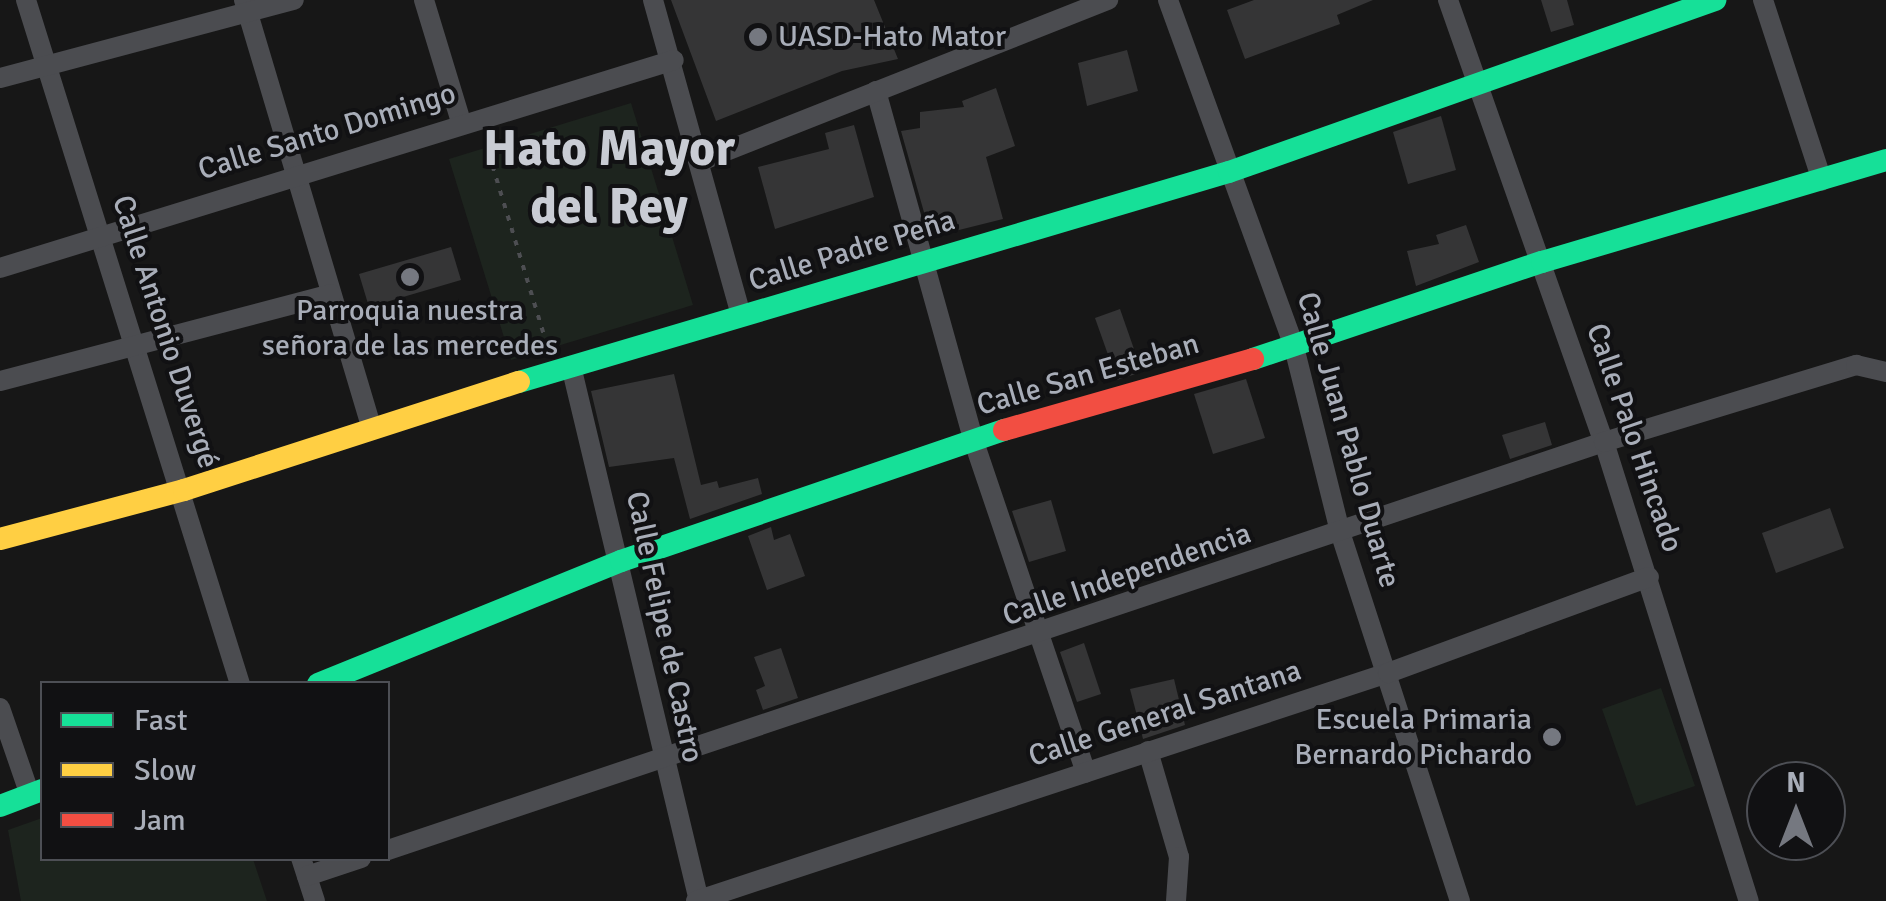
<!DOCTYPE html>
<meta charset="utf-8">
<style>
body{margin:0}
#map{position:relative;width:1886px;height:901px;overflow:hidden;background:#171717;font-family:Signika,sans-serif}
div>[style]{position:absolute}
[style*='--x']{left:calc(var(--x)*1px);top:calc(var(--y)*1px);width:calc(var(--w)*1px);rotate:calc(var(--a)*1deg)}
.green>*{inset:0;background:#1d241e}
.building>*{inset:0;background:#353536}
.path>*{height:4px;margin-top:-2px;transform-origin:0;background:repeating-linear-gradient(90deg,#4d4e52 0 5px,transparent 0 13px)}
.street>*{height:20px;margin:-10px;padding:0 10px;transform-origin:10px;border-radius:10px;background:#4b4c50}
.fast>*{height:22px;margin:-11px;padding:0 11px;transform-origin:11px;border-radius:11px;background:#16e098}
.slow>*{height:22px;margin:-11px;padding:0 11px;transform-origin:11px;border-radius:11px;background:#ffcf43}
.jam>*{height:22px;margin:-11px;padding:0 11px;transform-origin:11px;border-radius:11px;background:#f24e42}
.dots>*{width:28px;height:28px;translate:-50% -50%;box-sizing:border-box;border:5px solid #111113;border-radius:50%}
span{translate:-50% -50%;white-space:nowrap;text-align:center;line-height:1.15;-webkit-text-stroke:8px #111113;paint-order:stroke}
.poi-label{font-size:30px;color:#a8adb8}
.left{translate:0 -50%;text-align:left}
.right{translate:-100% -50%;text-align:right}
.street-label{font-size:30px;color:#a8adb8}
.town-label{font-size:50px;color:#c9ccd4;font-weight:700}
.legend{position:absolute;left:40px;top:681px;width:350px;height:180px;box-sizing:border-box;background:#111113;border:2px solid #4d4f55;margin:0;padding:12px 18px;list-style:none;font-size:30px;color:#a8adb8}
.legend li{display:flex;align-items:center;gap:20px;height:50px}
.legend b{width:50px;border:2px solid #4d4f55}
.north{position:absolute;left:1746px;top:761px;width:100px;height:100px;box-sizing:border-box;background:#111113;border:2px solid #4d4f55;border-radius:50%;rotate:0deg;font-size:28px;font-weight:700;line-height:40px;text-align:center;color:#a8adb8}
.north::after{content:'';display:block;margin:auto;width:35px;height:45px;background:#757880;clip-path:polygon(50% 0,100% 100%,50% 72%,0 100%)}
</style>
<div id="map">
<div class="green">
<div style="clip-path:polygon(631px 103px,693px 305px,511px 360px,449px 159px)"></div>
<div style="clip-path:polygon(1661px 688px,1695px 786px,1636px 806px,1602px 709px)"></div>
<div style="clip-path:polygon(42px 818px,42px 858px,253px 859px,267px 901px,21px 901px,8px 830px)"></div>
</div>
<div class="building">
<div style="clip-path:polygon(671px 0,874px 0,898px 59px,842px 71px,716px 121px)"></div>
<div style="clip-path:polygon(1254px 0,1373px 0,1337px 15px,1340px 24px,1245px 59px,1227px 10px)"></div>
<div style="clip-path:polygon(1541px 0,1567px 0,1574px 25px,1551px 32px)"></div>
<div style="clip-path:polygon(1127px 50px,1138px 91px,1087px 106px,1078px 63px)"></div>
<div style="clip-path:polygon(996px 88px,1015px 146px,986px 157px,1003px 219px,931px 237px,901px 131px,920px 128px,920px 112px,964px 107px,962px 101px)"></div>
<div style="clip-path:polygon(1441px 116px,1456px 170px,1408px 184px,1393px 132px)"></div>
<div style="clip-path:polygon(854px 125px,874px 197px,775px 229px,758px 167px,829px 149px,825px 133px)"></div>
<div style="clip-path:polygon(1466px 225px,1479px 262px,1416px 286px,1407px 251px,1439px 244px,1436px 235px)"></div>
<div style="clip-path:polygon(451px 247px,461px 280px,369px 307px,359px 274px)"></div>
<div style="clip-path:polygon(1120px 309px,1142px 372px,1117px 380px,1095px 318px)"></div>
<div style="clip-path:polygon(674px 374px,701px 485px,717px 481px,719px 488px,758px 478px,762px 494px,690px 519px,674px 458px,609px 467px,591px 391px)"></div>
<div style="clip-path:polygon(1246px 379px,1265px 438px,1213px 454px,1194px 394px)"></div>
<div style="clip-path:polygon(1545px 422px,1552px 445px,1510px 459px,1502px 435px)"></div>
<div style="clip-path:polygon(1051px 500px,1066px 551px,1029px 562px,1012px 511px)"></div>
<div style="clip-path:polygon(1830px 508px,1844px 548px,1776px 573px,1762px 533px)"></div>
<div style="clip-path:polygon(771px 527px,774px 540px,790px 534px,805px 576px,767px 590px,748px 536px)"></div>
<div style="clip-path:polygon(1084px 643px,1101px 694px,1077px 702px,1060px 652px)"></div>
<div style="clip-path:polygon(781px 648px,798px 698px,763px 710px,756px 690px,765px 686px,754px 657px)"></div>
<div style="clip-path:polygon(1174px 679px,1185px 725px,1143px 739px,1130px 689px)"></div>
</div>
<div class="path">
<div style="--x:485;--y:141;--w:216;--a:73.1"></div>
</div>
<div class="street">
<div style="--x:26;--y:0;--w:717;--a:72.63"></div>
<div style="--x:244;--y:0;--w:445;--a:73.4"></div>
<div style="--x:424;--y:0;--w:127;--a:73.1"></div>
<div style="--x:653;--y:0;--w:328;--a:74.4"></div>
<div style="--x:1168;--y:0;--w:369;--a:70"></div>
<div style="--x:1294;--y:347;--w:194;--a:76"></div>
<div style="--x:1341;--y:535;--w:385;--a:72"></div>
<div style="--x:1448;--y:0;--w:469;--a:70.6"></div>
<div style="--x:1604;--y:442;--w:481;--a:72.5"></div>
<div style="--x:1763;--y:0;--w:190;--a:71.9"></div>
<div style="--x:0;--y:78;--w:304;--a:-14.9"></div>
<div style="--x:876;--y:91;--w:361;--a:74.4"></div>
<div style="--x:973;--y:439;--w:352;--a:71.3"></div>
<div style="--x:701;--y:161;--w:438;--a:-21.6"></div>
<div style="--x:0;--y:268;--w:705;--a:-17.15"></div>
<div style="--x:571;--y:366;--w:550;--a:76.54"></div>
<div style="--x:0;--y:381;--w:342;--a:-14.7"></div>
<div style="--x:0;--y:708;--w:92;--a:71"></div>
<div style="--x:1148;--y:751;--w:110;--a:73.7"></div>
<div style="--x:1179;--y:857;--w:44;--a:93.9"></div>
<div style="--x:388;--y:850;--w:1283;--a:-18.55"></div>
<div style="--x:1604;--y:442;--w:264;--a:-17"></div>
<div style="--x:1856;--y:365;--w:31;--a:13"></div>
<div style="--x:301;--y:858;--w:45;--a:72"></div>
<div style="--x:307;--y:876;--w:57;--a:-18.4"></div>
<div style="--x:696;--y:901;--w:729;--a:-18.24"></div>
<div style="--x:1388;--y:673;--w:278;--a:-20.2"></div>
</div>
<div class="fast">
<div style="--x:1253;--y:359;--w:305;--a:-18.6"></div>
<div style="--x:1542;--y:262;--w:359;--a:-16.5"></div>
<div style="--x:519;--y:382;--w:740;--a:-16.48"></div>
<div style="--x:1229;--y:172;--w:516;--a:-19.49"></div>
<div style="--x:318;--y:684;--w:327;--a:-22.1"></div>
<div style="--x:621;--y:561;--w:405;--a:-18.9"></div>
<div style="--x:0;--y:806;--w:45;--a:-20.9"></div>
</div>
<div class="slow">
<div style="--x:0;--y:539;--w:190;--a:-14.9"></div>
<div style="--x:184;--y:490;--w:352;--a:-17.9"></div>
</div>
<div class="jam">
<div style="--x:1004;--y:430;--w:259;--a:-15.9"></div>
</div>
<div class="dots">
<div style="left:758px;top:37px;background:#757880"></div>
<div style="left:410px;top:277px;background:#757880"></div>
<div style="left:1552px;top:737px;background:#757880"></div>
</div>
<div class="poi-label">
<span class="left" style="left:778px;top:37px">UASD-Hato Mator</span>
<span style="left:410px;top:328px">Parroquia nuestra<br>señora de las mercedes</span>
<span class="right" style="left:1532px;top:737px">Escuela Primaria<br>Bernardo Pichardo</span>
</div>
<div class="street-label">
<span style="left:327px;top:132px;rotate:-17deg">Calle Santo Domingo</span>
<span style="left:852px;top:251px;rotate:-17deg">Calle Padre Peña</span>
<span style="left:165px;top:332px;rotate:72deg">Calle Antonio Duvergé</span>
<span style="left:1088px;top:375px;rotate:-16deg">Calle San Esteban</span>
<span style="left:1634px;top:438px;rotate:71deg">Calle Palo Hincado</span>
<span style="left:1348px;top:440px;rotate:74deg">Calle Juan Pablo Duarte</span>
<span style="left:1127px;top:575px;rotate:-19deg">Calle Independencia</span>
<span style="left:664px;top:627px;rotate:78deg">Calle Felipe de Castro</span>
<span style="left:1165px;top:714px;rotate:-18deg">Calle General Santana</span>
</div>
<div class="town-label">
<span style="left:609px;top:178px">Hato Mayor<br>del Rey</span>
</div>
<ul class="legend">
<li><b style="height:12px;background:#16e098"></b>Fast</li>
<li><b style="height:12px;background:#ffcf43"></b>Slow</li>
<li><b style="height:12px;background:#f24e42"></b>Jam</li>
</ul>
<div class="north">N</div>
</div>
